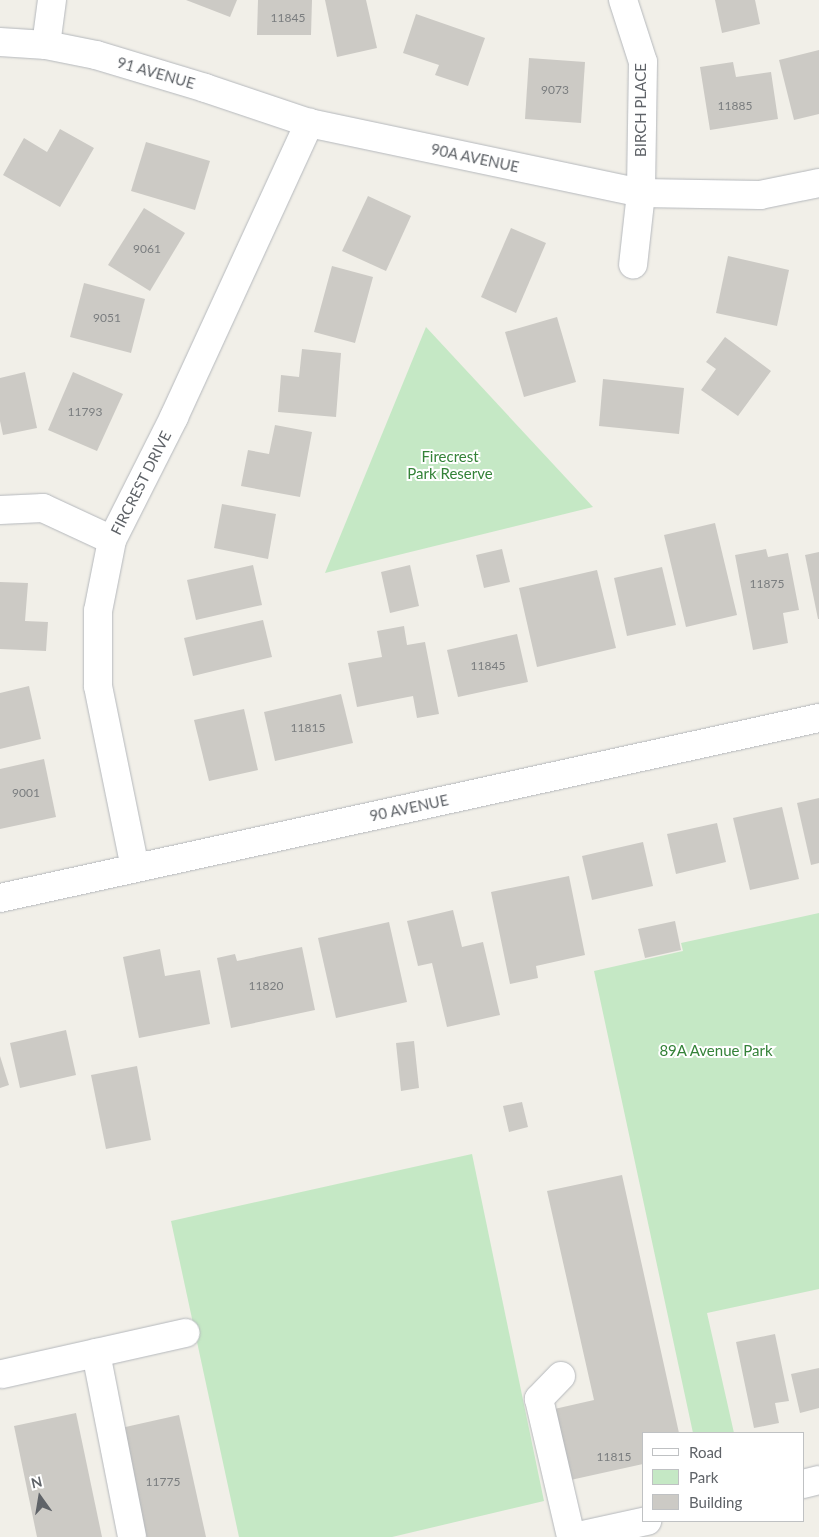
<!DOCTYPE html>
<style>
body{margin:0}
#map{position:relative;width:819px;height:1537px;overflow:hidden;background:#f1efe8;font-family:Lato,sans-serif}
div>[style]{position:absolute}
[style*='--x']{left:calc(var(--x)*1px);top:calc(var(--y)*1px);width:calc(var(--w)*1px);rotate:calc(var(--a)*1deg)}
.green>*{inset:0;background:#c5e8c5}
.building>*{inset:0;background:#cccac5}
.roads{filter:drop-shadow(0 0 1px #b5b8bc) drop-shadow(0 0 1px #b5b8bc)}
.minor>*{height:28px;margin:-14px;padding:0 14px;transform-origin:14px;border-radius:14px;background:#fff}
span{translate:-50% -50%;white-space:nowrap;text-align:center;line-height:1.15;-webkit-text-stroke:4px #fff;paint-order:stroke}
.number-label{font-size:12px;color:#7a7d7f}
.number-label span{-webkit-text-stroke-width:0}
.street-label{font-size:15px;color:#5f6368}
.park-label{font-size:15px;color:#348238}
.legend{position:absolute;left:642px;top:1432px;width:162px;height:90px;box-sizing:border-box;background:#fff;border:1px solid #bfc1c3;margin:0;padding:6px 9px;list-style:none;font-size:15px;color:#5f6368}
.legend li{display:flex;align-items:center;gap:10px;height:25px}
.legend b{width:25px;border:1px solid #bfc1c3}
.north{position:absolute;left:15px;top:1472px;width:50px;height:50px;-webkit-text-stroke:4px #fff;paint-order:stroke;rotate:347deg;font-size:14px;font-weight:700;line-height:20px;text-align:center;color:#5f6368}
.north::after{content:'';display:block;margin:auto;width:18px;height:22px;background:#5f6368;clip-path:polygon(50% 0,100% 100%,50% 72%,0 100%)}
</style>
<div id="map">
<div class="green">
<div style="clip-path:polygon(426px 327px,593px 507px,325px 573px)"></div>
<div style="clip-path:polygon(819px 913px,819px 1289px,707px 1313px,734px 1433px,693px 1433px,594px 971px,683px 951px,681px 943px)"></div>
<div style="clip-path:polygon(472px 1154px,544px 1501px,392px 1537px,239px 1537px,171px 1221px)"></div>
</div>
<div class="building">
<div style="clip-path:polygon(186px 0,237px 0,230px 17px)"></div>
<div style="clip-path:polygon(258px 0,312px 0,311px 35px,257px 35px)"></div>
<div style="clip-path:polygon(325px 0,366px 0,377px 48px,337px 57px)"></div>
<div style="clip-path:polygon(715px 0,755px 0,760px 24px,722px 33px)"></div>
<div style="clip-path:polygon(416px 14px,485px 38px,468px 86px,435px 75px,439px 65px,403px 53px)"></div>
<div style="clip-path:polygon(819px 50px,819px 114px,794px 120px,779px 60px)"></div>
<div style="clip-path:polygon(529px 58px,585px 62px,581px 123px,525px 119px)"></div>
<div style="clip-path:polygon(733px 62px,736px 77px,771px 72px,778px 119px,710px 130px,700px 67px)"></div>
<div style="clip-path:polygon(60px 129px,94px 148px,60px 207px,3px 175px,24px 138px,47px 152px)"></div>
<div style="clip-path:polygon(146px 142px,210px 161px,195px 210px,131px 191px)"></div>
<div style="clip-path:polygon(368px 196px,411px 216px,386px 271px,342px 251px)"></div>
<div style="clip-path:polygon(144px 208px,185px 233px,150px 291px,108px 265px)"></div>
<div style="clip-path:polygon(511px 228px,546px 243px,516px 313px,481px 297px)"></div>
<div style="clip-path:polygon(728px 256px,789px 270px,777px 326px,716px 313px)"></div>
<div style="clip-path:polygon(332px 266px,373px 277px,355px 343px,314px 332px)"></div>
<div style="clip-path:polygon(84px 283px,145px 299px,131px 353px,70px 337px)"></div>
<div style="clip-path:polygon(557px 317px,576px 382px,524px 397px,505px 332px)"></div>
<div style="clip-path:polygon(725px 337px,771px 371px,738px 416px,701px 390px,716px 369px,706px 362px)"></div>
<div style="clip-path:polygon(302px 349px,341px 353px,336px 417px,278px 412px,281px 375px,299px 377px)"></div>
<div style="clip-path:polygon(25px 372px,37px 428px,3px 435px,0 421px,0 378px)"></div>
<div style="clip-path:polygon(73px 372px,123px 394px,97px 451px,48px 430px)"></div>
<div style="clip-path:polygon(603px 379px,684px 388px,679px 434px,599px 426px)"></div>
<div style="clip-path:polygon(275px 425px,312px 432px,300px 497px,241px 486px,248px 450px,269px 454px)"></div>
<div style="clip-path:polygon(222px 504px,276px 514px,268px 559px,214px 548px)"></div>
<div style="clip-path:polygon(715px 523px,737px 615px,686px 627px,664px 535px)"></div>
<div style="clip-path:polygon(502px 549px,510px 582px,484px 588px,476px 555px)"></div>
<div style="clip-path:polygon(766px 549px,768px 557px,788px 553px,799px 610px,783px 613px,788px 643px,753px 650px,735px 555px)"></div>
<div style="clip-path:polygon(819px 552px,819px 619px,818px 619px,805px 555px)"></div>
<div style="clip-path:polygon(253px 565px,262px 605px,196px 620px,187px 580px)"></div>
<div style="clip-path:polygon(410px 565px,419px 606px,390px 613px,381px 572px)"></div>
<div style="clip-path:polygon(662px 567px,676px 625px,627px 636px,614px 578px)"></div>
<div style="clip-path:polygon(597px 570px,616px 648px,537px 667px,519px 588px)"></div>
<div style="clip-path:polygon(0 582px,28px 583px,25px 621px,48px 622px,46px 651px,0 649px)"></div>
<div style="clip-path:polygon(263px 620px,272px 657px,193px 676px,184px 638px)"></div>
<div style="clip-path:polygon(404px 626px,407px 645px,425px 642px,439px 714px,417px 718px,413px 696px,357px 707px,348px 663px,382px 657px,377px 631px)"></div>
<div style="clip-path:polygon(517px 634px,528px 682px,458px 697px,447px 650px)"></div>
<div style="clip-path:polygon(29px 686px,41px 739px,0 749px,0 693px)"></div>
<div style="clip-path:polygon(341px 694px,353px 743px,275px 761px,264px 712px)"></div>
<div style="clip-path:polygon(244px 709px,258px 770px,209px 781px,194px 720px)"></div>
<div style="clip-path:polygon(44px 759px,56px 817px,0 829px,0 769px)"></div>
<div style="clip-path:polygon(819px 798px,819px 863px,811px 865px,797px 803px)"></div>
<div style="clip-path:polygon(782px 807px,799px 879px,750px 890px,733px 818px)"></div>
<div style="clip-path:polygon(717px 823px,726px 862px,676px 874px,667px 834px)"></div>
<div style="clip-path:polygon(643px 842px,653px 886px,592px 900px,582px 856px)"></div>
<div style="clip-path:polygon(569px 876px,585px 955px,536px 966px,538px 978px,510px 984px,491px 892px)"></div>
<div style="clip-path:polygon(453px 910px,462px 947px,483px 942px,500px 1015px,447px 1027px,432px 963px,418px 966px,407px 921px)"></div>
<div style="clip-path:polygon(675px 921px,681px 950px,645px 958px,638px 929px)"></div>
<div style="clip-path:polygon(389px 922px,407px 1002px,336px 1018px,318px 938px)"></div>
<div style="clip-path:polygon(302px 947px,315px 1010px,231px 1028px,217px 958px,235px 954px,237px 961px)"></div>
<div style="clip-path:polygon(160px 949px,165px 976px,200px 970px,210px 1024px,139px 1038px,123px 957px)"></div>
<div style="clip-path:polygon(66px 1030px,76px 1075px,20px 1088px,10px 1043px)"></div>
<div style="clip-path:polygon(414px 1041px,419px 1088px,401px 1091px,396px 1043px)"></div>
<div style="clip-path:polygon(0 1056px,9px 1085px,0 1088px)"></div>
<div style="clip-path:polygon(137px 1066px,151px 1140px,106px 1149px,91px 1075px)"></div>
<div style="clip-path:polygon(522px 1102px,528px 1127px,509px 1132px,503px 1106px)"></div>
<div style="clip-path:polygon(622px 1175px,679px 1433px,643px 1433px,643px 1464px,566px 1481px,550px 1410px,594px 1400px,547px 1191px)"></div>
<div style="clip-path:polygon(775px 1334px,789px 1401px,775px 1403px,779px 1423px,754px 1428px,736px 1342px)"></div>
<div style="clip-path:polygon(819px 1368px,819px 1408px,800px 1413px,791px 1374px)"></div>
<div style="clip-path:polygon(76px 1413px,102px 1537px,37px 1537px,14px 1426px)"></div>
<div style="clip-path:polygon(179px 1415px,206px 1537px,145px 1537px,121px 1428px)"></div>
</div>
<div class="roads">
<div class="minor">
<div style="--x:623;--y:0;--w:65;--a:72.1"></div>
<div style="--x:643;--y:62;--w:131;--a:90.9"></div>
<div style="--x:641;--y:193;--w:72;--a:96.3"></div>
<div style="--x:0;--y:42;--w:46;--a:3.7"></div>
<div style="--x:46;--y:45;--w:51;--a:11.3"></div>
<div style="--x:96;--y:55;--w:114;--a:16.8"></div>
<div style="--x:205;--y:88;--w:110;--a:18.6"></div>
<div style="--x:309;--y:123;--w:339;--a:11.9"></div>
<div style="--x:641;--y:193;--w:119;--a:1"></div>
<div style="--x:760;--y:195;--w:60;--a:-11.5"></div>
<div style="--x:46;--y:45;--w:45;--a:-82.4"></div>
<div style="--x:0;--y:510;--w:43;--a:-2.7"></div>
<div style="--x:43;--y:508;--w:76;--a:24.9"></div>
<div style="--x:135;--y:868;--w:186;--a:-101.5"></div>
<div style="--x:98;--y:686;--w:75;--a:-90"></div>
<div style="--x:98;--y:611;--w:72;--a:-78.8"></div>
<div style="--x:112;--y:540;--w:138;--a:-63.2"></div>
<div style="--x:174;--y:417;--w:324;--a:-65.3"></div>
<div style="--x:0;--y:898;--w:839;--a:-12.4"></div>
<div style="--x:96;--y:1353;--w:187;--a:78.9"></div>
<div style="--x:2;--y:1374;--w:188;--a:-12.6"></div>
<div style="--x:561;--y:1376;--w:32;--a:134"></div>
<div style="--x:539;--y:1399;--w:142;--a:76.9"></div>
<div style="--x:803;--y:1484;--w:16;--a:-14"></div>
<div style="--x:574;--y:1537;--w:75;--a:-12.4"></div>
</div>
</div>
<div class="number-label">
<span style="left:288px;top:18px">11845</span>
<span style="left:555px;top:90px">9073</span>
<span style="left:735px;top:106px">11885</span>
<span style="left:147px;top:249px">9061</span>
<span style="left:107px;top:318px">9051</span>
<span style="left:85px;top:412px">11793</span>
<span style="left:767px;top:584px">11875</span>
<span style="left:488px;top:666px">11845</span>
<span style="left:308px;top:728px">11815</span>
<span style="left:26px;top:793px">9001</span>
<span style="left:266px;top:986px">11820</span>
<span style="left:614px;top:1457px">11815</span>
<span style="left:163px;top:1482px">11775</span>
</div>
<div class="street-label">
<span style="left:156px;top:73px;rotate:16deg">91 AVENUE</span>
<span style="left:641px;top:110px;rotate:-90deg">BIRCH PLACE</span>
<span style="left:475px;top:158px;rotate:12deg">90A AVENUE</span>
<span style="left:141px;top:483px;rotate:-63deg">FIRCREST DRIVE</span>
<span style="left:409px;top:808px;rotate:-12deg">90 AVENUE</span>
</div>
<div class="park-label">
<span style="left:450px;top:465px">Firecrest<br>Park Reserve</span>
<span style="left:716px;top:1051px">89A Avenue Park</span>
</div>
<ul class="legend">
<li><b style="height:6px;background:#fff"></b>Road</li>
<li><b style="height:14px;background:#c5e8c5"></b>Park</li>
<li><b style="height:14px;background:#cccac5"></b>Building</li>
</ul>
<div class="north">N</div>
</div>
